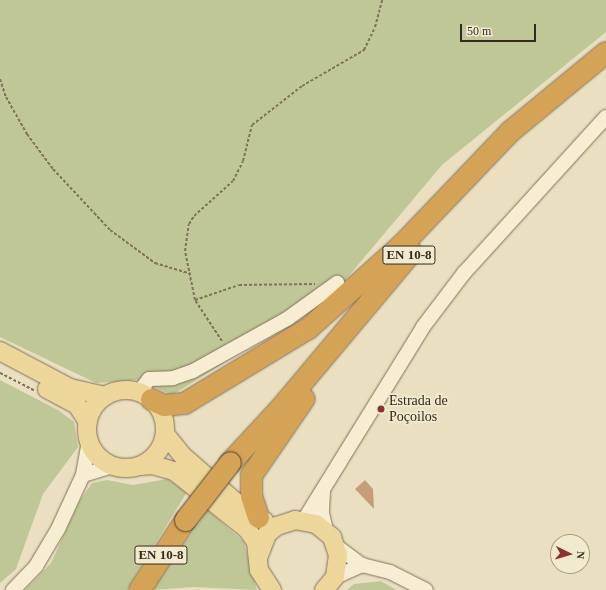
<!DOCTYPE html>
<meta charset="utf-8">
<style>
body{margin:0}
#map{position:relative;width:606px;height:590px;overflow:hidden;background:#eae0c1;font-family:Georgia,serif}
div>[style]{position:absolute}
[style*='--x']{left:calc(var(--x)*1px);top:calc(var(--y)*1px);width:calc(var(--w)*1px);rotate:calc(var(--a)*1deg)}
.green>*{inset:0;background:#bfc796}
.building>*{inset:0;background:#c69d79}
.path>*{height:2px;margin-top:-1px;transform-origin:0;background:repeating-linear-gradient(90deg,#82715a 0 3px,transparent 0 5px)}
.roads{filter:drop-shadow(0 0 1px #82715a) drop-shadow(0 0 1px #82715a)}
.minor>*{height:14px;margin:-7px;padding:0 7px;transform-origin:7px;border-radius:7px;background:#f6edd3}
.major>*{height:18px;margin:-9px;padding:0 9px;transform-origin:9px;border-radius:9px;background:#ecd69a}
.major>.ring{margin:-9px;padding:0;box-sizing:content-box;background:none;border:18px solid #ecd69a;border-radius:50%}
.highway>*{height:21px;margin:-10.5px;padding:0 10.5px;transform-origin:10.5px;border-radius:10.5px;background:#d5a356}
.bridges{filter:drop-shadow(0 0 1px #503f2e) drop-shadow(0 0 1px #503f2e)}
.highway-bridge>*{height:21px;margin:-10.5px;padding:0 10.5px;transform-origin:10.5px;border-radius:10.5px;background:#d5a356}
.dots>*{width:11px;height:11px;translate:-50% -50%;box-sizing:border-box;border:2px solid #f2eacf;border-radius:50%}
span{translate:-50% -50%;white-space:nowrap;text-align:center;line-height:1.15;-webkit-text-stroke:3.5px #f2eacf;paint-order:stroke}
.shield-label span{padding:1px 3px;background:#f2eacf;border:1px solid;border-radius:3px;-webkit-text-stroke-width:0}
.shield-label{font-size:13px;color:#33291d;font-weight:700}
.poi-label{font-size:14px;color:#33291d}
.left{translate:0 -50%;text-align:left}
.north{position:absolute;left:550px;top:534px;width:40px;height:40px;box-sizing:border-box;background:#f2eacf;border:1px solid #a69d88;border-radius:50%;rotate:95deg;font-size:11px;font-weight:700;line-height:16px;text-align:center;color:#33291d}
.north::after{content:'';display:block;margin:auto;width:14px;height:18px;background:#8d322e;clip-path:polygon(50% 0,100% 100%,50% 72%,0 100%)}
.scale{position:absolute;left:460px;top:24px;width:76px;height:18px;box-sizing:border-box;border:2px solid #33291d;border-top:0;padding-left:5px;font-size:12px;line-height:14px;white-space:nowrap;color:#33291d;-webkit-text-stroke:3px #f2eacf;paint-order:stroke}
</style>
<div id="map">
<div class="green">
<div style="clip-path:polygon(0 0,606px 0,606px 32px,442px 165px,331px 297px,172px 395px,137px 380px,96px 383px,0 337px)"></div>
<div style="clip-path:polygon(0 380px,58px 410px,74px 422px,78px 447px,43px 494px,16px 569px,0 583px)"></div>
<div style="clip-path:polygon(167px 479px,187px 492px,127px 590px,25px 590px,51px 563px,79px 502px,92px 483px,107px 480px,133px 485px)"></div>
<div style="clip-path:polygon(208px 510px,244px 542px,257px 590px,193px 587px,152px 590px)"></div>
<div style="clip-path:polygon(381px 581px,396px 590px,347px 590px,354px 584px)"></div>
</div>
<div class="building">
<div style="clip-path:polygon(365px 480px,373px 489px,374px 509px,355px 489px)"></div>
</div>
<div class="path">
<div style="--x:0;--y:79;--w:19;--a:72"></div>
<div style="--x:6;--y:97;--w:43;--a:60.4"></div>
<div style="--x:27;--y:134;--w:44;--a:53.4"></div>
<div style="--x:53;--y:169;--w:83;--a:46.9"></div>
<div style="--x:110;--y:230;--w:56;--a:36.3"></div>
<div style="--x:155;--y:263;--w:37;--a:17"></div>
<div style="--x:195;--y:300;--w:46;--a:-18.8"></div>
<div style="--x:239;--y:285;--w:76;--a:-0.8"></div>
<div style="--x:222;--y:341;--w:49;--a:-123.4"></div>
<div style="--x:195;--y:300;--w:50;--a:-101.5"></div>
<div style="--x:185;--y:251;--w:27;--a:-82"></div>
<div style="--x:189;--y:224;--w:9;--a:-58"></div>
<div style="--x:194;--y:216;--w:52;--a:-41.9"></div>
<div style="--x:233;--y:181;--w:22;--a:-63"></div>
<div style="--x:243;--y:161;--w:37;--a:-76"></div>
<div style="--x:252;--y:125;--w:63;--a:-38"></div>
<div style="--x:302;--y:86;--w:72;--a:-30.1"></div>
<div style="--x:364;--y:50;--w:25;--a:-64"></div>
<div style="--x:375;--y:27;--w:28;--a:-75"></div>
<div style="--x:0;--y:373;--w:38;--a:27"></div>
</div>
<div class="roads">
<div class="minor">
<div style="--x:139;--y:392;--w:16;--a:-52"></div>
<div style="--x:149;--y:379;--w:24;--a:-2"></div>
<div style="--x:173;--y:378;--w:21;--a:-19"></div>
<div style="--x:193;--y:371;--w:107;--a:-29"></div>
<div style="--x:287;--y:319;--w:62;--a:-35.8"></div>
<div style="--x:83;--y:475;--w:30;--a:-17"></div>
<div style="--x:323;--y:492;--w:21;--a:93"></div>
<div style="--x:322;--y:513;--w:18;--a:77"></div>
<div style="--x:304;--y:520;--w:227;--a:-58.3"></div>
<div style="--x:423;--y:327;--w:68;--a:-52.8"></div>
<div style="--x:464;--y:273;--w:211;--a:-47.7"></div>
<div style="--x:335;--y:545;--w:34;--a:37"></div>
<div style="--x:362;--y:565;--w:29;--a:14"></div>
<div style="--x:390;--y:572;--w:40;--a:26.6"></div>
<div style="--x:335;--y:577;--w:30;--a:-24"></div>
<div style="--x:13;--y:590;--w:33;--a:-46"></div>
<div style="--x:36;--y:566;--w:43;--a:-59.3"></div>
<div style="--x:58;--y:529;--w:60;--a:-65.2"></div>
<div style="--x:83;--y:475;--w:35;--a:-80"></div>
</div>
<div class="major">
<div style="--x:0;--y:351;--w:79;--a:27.9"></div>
<div style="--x:70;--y:388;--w:36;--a:13"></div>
<div style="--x:47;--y:389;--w:34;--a:28"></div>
<div style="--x:77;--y:405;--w:20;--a:57"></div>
<div class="ring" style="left:87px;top:390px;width:60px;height:60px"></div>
<div style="--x:165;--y:434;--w:28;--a:51"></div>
<div style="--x:183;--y:456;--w:84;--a:41.1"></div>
<div style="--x:246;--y:511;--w:21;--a:28"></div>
<div style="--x:140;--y:466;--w:13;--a:-4"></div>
<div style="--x:153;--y:465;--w:22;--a:16"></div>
<div style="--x:174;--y:471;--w:93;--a:38.5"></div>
<div style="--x:247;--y:529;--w:16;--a:55"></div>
<div style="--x:256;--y:542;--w:28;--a:84"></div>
<div style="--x:259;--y:570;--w:24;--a:57"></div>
<div style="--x:258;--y:558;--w:26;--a:-69"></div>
<div style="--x:267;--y:534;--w:13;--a:-39"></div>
<div style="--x:277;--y:526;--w:19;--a:-18"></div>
<div style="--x:295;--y:520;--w:21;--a:11"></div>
<div style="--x:316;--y:524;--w:21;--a:39"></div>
<div style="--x:332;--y:537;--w:19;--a:72"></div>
<div style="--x:338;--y:555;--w:22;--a:98"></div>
<div style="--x:335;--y:577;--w:17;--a:130"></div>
</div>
<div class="highway">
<div style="--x:151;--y:399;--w:14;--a:25"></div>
<div style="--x:164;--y:405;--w:20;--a:-6"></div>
<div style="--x:184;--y:403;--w:145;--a:-31.2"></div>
<div style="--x:308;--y:328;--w:127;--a:-41.8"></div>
<div style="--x:403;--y:243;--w:155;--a:-46.3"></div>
<div style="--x:510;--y:131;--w:124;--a:-39.5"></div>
<div style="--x:230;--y:462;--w:74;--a:-47.2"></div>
<div style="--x:280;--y:408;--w:204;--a:-50"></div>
<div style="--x:258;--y:517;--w:23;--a:-108"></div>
<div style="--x:251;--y:495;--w:20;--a:-90"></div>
<div style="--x:251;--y:475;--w:93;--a:-55.5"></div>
<div style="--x:139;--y:590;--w:84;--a:-56.7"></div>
</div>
</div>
<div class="bridges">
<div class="highway-bridge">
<div style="--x:185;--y:520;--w:73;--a:-52.2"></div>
</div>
</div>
<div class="dots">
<div style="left:381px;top:409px;background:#8d322e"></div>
</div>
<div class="shield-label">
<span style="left:409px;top:255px">EN 10-8</span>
<span style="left:161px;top:555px">EN 10-8</span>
</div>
<div class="poi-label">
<span class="left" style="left:389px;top:409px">Estrada de<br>Poçoilos</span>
</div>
<div class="north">N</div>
<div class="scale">50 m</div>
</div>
